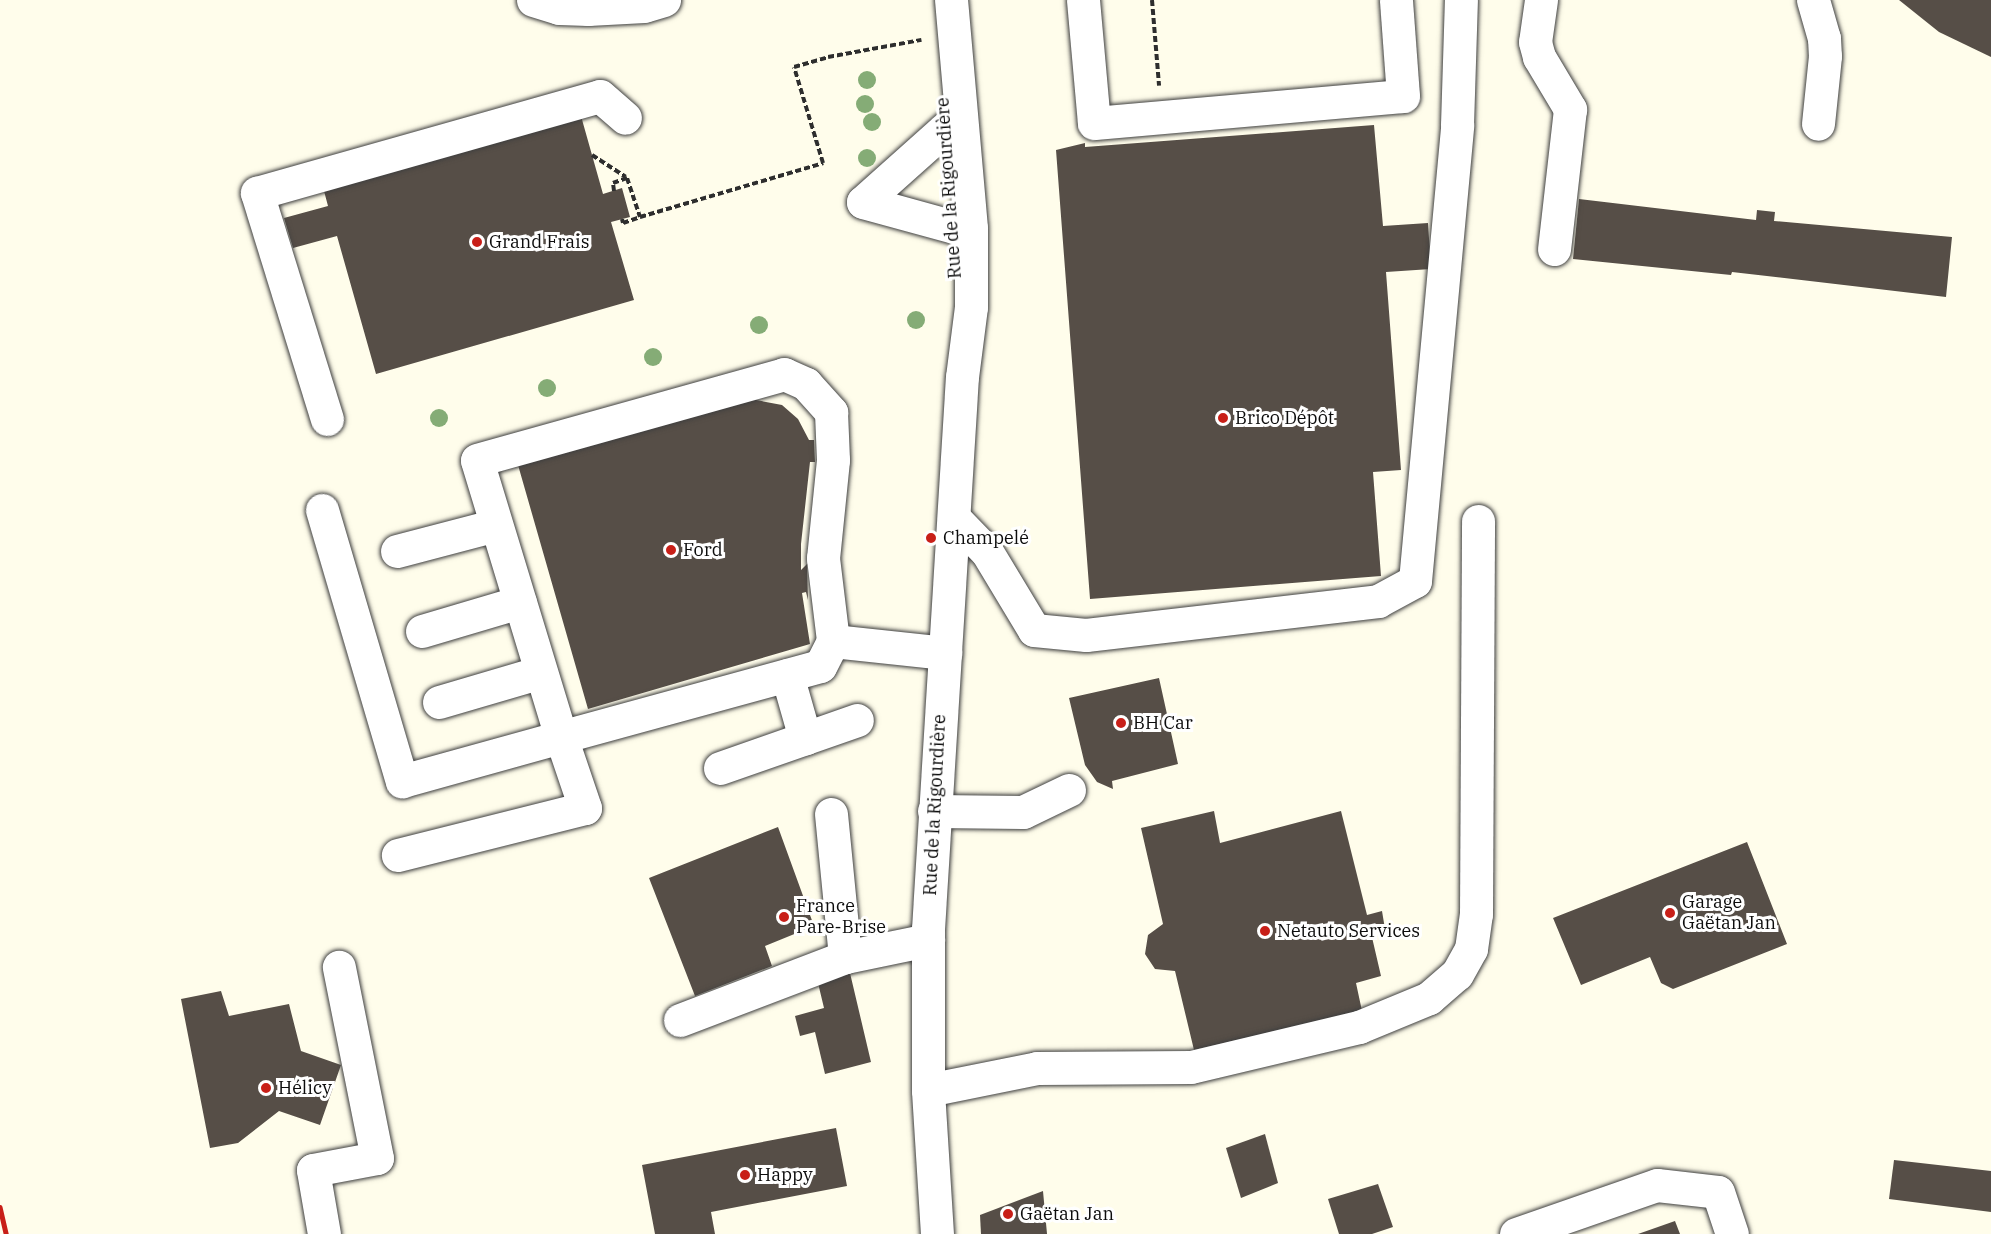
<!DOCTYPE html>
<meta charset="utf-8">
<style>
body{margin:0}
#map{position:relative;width:1991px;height:1234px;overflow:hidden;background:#fffdeb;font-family:"IBM Plex Serif",serif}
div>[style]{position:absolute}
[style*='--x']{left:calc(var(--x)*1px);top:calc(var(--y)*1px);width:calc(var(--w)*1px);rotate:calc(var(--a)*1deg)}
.building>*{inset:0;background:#564e47}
.path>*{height:4px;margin-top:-2px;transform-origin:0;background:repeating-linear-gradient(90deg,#2e2e2e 0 6px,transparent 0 9px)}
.roads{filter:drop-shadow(0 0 2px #3f3f3f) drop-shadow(0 0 2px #3f3f3f)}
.minor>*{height:33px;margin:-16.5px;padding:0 16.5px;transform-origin:16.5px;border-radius:16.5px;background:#fff}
.rail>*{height:4.5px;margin:-2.25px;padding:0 2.25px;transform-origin:2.25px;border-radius:2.25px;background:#c81f18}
.trees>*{width:18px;height:18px;margin:-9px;border-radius:50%;background:#85ac76}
.dots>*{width:16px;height:16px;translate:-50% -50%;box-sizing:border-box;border:3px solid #fff;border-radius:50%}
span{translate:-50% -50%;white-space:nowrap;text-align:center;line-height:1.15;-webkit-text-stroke:6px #fff;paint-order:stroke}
.street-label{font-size:18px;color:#0c0c0c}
.poi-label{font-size:18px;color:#0c0c0c}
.left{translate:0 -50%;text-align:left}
</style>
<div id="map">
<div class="building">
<div style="clip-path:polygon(1899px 0,1991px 0,1991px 57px,1939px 32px)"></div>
<div style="clip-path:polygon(581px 116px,603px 194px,622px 188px,630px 217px,611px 222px,634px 300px,376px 374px,337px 236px,293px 248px,284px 218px,328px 206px,324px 191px)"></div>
<div style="clip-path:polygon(1374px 125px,1383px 226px,1428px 223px,1431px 269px,1386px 272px,1401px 470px,1373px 472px,1381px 576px,1090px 599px,1056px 150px,1085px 143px,1085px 147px)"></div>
<div style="clip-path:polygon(1579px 199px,1756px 220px,1757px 210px,1775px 212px,1774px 221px,1952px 237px,1946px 297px,1732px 272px,1731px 275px,1573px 259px)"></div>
<div style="clip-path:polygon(751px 399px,782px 405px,798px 419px,809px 440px,814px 440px,815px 462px,810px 462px,801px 544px,801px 570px,807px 564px,808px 600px,806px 592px,802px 593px,810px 644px,588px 709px,518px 465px)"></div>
<div style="clip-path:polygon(1159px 678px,1178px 764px,1112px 781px,1113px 789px,1097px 782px,1085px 765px,1069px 698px)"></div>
<div style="clip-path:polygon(1214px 811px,1220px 843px,1341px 811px,1367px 915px,1382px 911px,1385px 929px,1371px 933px,1381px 976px,1356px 983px,1362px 1011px,1194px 1050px,1175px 971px,1155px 969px,1145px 954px,1148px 935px,1163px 924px,1141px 828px)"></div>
<div style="clip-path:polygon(778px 827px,814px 926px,765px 946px,772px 966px,695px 996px,649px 878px)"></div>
<div style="clip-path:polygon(1747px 842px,1787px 944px,1673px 989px,1661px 983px,1650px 957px,1581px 985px,1553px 918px)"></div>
<div style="clip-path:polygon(850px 973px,871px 1062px,825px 1074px,815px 1032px,800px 1036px,795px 1016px,824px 1008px,818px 983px)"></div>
<div style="clip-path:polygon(221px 991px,229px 1016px,289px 1004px,301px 1051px,341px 1065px,320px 1125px,279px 1111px,238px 1143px,210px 1148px,181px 999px)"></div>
<div style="clip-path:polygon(836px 1128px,847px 1186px,711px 1212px,715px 1234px,655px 1234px,642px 1165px)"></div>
<div style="clip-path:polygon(1265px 1134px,1278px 1183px,1241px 1198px,1226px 1148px)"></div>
<div style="clip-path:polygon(1894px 1160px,1991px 1171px,1991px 1212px,1889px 1199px)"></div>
<div style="clip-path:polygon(1378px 1184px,1393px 1227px,1372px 1234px,1339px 1234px,1328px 1199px)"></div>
<div style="clip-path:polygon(1043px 1191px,1047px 1234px,981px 1234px,980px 1215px)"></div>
<div style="clip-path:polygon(1675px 1221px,1680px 1234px,1638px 1234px)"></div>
</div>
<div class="path">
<div style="--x:1152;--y:0;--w:86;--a:85.3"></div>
<div style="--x:592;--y:155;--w:40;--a:32.9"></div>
<div style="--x:614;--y:191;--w:8;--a:-97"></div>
<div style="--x:613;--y:183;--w:15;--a:-20"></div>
<div style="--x:627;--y:178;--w:41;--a:71.6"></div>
<div style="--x:640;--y:217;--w:191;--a:-16.4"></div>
<div style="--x:823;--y:163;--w:100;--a:-106.8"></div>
<div style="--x:794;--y:67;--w:35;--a:-16"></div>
<div style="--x:828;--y:57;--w:95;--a:-10.4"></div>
<div style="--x:622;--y:219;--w:4;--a:76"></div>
<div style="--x:623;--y:223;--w:18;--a:-19"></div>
</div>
<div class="roads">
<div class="minor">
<div style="--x:533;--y:0;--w:27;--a:17"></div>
<div style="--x:559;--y:8;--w:29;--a:2"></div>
<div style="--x:588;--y:9;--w:56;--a:-3.1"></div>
<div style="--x:644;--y:6;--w:21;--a:-17"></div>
<div style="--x:1083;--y:0;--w:123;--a:84.9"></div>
<div style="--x:1094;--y:123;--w:310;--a:-5"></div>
<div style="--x:1403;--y:96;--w:96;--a:-94.2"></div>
<div style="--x:1541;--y:0;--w:42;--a:98.1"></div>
<div style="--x:1535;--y:42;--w:16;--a:75"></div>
<div style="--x:1539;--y:57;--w:61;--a:59.2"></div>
<div style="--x:1570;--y:109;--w:141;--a:96.5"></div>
<div style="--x:1813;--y:0;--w:40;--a:74"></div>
<div style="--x:1824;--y:38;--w:18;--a:87"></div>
<div style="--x:1825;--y:56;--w:68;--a:95.9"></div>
<div style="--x:863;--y:202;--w:113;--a:-41.8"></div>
<div style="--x:863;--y:202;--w:94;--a:15.4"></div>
<div style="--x:327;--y:419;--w:237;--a:-107.2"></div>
<div style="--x:257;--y:193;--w:356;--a:-15.8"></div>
<div style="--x:600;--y:96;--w:33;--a:41"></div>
<div style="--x:322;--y:510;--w:283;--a:73.6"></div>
<div style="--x:402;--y:781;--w:165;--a:-15.5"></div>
<div style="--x:561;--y:737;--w:75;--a:71.3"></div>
<div style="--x:585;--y:808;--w:193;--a:165.9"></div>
<div style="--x:954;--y:518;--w:47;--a:45.9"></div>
<div style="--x:987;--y:552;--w:91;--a:58.9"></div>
<div style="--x:1034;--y:630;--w:52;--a:5.5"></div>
<div style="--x:1086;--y:635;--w:294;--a:-6.6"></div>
<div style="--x:1378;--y:601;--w:42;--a:-28.4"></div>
<div style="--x:1415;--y:581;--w:458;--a:-84.7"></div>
<div style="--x:1457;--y:125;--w:125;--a:-88.2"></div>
<div style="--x:397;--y:551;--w:102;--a:-14.7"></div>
<div style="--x:422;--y:631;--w:102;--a:-16.5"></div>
<div style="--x:833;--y:641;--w:28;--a:117"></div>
<div style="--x:820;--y:666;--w:269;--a:164.7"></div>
<div style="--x:561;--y:737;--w:289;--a:-106.9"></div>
<div style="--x:477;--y:460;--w:319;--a:-15.6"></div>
<div style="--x:784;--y:374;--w:24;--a:24"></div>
<div style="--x:806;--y:384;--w:38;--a:48"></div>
<div style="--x:831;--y:412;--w:48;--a:87.6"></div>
<div style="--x:833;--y:460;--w:99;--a:95.8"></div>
<div style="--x:823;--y:558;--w:84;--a:83.1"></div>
<div style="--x:833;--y:641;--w:113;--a:6.1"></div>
<div style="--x:787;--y:675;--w:66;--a:74.1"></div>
<div style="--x:439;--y:702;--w:106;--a:-16.4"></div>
<div style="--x:720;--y:768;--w:145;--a:-19.3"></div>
<div style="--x:934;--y:811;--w:89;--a:0.6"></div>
<div style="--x:1023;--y:812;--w:51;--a:-25.6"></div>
<div style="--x:831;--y:814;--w:144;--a:84.4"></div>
<div style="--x:845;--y:957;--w:85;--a:-11.6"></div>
<div style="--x:680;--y:1020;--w:177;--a:-20.9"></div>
<div style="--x:928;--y:1090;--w:111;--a:-11.4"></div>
<div style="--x:1037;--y:1068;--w:154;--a:-0.4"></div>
<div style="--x:1191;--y:1067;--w:173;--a:-13.4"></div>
<div style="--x:1359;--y:1027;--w:76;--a:-22.5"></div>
<div style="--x:1429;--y:998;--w:37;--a:-41"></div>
<div style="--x:1457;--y:974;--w:29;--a:-61"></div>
<div style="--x:1471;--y:949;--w:35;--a:-82"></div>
<div style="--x:1476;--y:914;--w:393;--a:-89.7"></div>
<div style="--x:324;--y:1234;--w:65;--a:-99.8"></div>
<div style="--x:313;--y:1170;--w:65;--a:-10.6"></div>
<div style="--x:377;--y:1158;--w:195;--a:-101.3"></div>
<div style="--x:937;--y:1234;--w:144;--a:-93.6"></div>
<div style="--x:928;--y:1090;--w:161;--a:-90"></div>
<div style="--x:928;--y:929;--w:553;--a:-86.48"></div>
<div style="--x:962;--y:377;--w:71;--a:-82.7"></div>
<div style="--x:971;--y:307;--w:79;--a:-90"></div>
<div style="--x:971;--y:228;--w:229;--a:-95"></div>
<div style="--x:1516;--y:1234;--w:149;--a:-19.2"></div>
<div style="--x:1657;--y:1185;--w:61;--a:6.5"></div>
<div style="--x:1718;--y:1192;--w:44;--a:71.6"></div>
</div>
</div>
<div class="rail">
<div style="--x:0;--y:1207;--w:28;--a:77"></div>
</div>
<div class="trees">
<div style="left:867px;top:80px"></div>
<div style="left:865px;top:104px"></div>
<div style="left:872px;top:122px"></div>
<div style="left:867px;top:158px"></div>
<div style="left:916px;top:320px"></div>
<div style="left:759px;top:325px"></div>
<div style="left:653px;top:357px"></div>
<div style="left:547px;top:388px"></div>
<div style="left:439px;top:418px"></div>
</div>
<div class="dots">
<div style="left:477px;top:242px;background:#c81f18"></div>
<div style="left:1223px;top:418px;background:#c81f18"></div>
<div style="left:931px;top:538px;background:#c81f18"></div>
<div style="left:671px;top:550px;background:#c81f18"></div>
<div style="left:1121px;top:723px;background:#c81f18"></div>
<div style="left:1670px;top:913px;background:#c81f18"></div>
<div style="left:784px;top:917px;background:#c81f18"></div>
<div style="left:1265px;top:931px;background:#c81f18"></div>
<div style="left:266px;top:1088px;background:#c81f18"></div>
<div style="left:745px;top:1175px;background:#c81f18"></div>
<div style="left:1008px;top:1214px;background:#c81f18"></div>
</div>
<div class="street-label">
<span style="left:949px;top:188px;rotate:-94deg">Rue de la Rigourdière</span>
<span style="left:935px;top:805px;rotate:-87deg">Rue de la Rigourdière</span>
</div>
<div class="poi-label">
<span class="left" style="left:489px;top:242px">Grand Frais</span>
<span class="left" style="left:1235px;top:418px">Brico Dépôt</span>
<span class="left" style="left:943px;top:538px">Champelé</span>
<span class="left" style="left:683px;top:550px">Ford</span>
<span class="left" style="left:1133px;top:723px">BH Car</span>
<span class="left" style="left:1682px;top:913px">Garage<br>Gaëtan Jan</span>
<span class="left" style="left:796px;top:917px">France<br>Pare-Brise</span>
<span class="left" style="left:1277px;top:931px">Netauto Services</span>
<span class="left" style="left:278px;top:1088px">Hélicy</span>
<span class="left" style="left:757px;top:1175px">Happy</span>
<span class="left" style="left:1020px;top:1214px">Gaëtan Jan</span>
</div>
</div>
